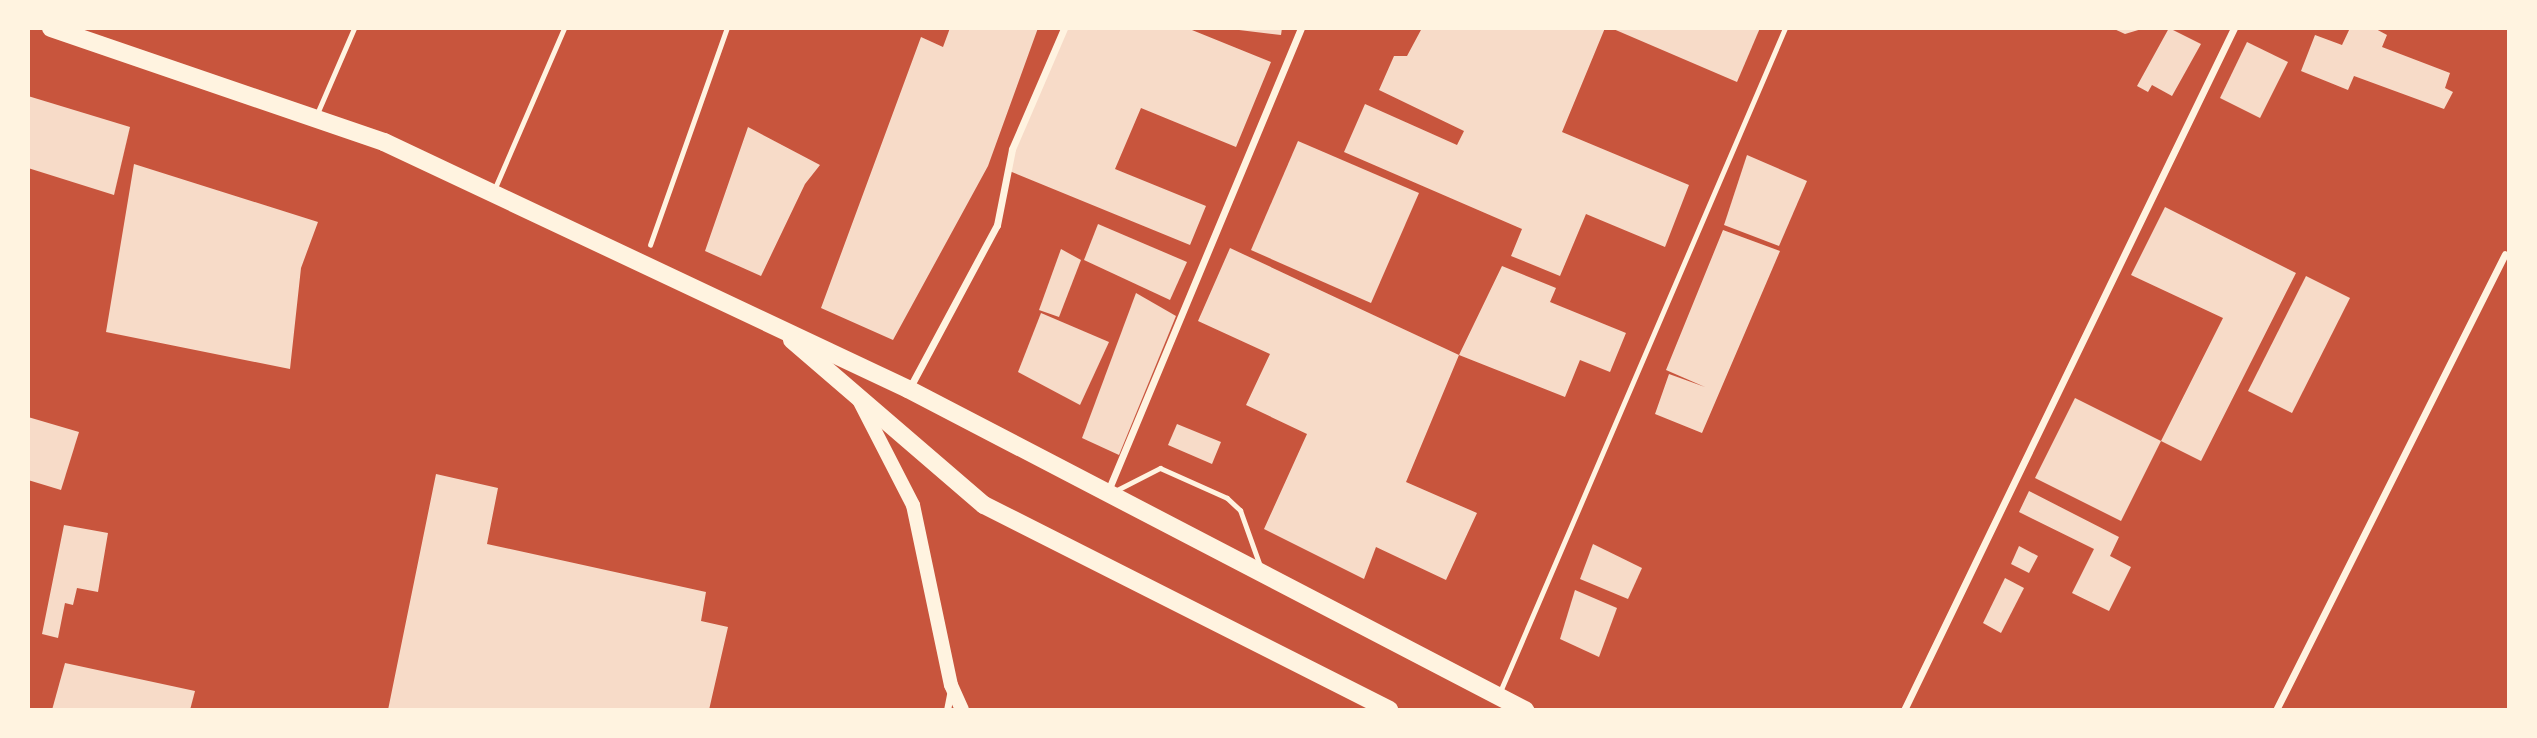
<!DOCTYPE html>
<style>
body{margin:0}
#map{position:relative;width:2537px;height:738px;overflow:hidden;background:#c8553d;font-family:"Nunito Sans",sans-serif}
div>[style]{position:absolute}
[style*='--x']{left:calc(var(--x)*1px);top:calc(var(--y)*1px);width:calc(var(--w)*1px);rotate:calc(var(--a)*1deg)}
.building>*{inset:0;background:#f7dbc8}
.path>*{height:4.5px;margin:-2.25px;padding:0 2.25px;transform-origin:2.25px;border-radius:2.25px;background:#fff3e0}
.service>*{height:5px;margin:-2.5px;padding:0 2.5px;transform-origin:2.5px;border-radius:2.5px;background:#fff3e0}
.minor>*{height:7px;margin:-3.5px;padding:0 3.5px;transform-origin:3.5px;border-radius:3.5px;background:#fff3e0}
.secondary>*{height:14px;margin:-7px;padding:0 7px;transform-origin:7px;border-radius:7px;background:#fff3e0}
.primary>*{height:18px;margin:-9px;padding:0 9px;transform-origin:9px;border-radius:9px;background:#fff3e0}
span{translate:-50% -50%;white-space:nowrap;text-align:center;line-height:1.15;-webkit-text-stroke:6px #fff3e0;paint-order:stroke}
.frame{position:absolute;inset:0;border:30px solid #fff3e0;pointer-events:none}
</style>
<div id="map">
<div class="building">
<div style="clip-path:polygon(950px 28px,1038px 28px,988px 166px,893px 340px,821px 308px,921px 37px,943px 47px)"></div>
<div style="clip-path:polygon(1065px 28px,1187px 28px,1271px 62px,1236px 147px,1141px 108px,1115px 169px,1206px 206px,1190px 245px,1007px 170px)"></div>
<div style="clip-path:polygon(1240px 28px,1282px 28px,1281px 35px,1239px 30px)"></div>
<div style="clip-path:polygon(1422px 28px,1605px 28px,1562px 132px,1689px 185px,1665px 247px,1586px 214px,1560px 276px,1511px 256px,1522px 229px,1344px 152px,1365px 104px,1457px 145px,1464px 131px,1379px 90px,1394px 56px,1407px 56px)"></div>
<div style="clip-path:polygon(1611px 28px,1760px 28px,1737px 82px)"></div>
<div style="clip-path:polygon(2112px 28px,2145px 28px,2125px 34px)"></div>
<div style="clip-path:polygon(2169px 28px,2201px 44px,2172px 96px,2152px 85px,2148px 92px,2137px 86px)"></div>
<div style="clip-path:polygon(2350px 28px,2374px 28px,2387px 35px,2382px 47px,2450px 73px,2445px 88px,2453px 92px,2444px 109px,2354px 76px,2348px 90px,2301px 71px,2315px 35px,2342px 45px)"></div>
<div style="clip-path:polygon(2247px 42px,2288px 62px,2260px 118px,2220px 98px)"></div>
<div style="clip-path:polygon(28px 96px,130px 127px,114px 195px,28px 168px)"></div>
<div style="clip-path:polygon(748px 127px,820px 165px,805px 184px,761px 276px,705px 251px)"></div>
<div style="clip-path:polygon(1298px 141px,1419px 193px,1371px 303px,1251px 250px)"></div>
<div style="clip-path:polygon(1747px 155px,1807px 181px,1779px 246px,1724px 225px)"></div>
<div style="clip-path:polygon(134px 164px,318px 222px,301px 268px,290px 369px,106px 332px)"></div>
<div style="clip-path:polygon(2165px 207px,2296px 273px,2201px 461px,2161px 441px,2223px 318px,2131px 275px)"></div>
<div style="clip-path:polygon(1098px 224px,1187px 262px,1170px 300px,1084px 260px)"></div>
<div style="clip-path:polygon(1723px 230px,1780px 251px,1702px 433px,1655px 414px,1669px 374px,1705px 387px,1666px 370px)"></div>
<div style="clip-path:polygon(1230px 248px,1459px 355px,1406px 482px,1477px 513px,1446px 580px,1376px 547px,1364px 579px,1264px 529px,1307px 434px,1246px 405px,1270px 354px,1198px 321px)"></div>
<div style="clip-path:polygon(1061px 249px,1081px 260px,1059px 317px,1039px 310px)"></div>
<div style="clip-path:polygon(1502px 266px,1556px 288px,1550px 302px,1626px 333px,1610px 372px,1580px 360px,1565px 397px,1459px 355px)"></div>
<div style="clip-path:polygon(2306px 276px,2350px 298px,2292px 413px,2248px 391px)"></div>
<div style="clip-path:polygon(1136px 293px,1176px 316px,1119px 455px,1082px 438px)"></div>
<div style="clip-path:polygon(1041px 313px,1109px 342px,1080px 405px,1018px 372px)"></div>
<div style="clip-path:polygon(2075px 398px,2161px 441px,2121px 521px,2035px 478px)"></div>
<div style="clip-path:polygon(28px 417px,79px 432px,61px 490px,28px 480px)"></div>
<div style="clip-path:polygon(1177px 424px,1221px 442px,1212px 464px,1168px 445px)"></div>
<div style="clip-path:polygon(436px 474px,498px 488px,487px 544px,706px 592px,701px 621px,728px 627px,709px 710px,388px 710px)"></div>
<div style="clip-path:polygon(2029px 491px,2119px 537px,2110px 556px,2131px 567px,2109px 611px,2072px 593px,2094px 549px,2019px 512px)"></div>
<div style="clip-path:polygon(64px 525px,108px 533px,98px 592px,77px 588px,73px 605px,65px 603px,58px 638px,42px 634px)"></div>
<div style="clip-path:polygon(1593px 544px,1642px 568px,1628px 599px,1580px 579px)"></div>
<div style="clip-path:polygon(2019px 546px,2038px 556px,2029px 573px,2011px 564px)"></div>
<div style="clip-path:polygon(2005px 578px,2024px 588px,2001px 633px,1983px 623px)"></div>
<div style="clip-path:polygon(1575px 590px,1617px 608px,1599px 657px,1560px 639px)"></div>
<div style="clip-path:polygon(65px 663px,195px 691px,190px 710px,52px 710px)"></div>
</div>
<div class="path">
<div style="--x:650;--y:245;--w:230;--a:-70.5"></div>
</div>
<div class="service">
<div style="--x:316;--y:116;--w:96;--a:-66.6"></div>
<div style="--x:494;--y:190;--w:176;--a:-66.6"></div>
<div style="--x:1113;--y:492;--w:53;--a:-27.1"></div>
<div style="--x:1160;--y:468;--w:73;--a:24.1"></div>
<div style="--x:1227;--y:498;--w:18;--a:43"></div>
<div style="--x:1240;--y:510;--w:59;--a:70.3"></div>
<div style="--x:1499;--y:694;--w:725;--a:-66.76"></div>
</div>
<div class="minor">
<div style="--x:909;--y:389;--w:186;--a:-61.8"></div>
<div style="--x:997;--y:225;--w:77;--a:-78.8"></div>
<div style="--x:1012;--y:149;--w:132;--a:-66.7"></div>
<div style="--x:1108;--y:491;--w:502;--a:-67.37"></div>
<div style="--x:947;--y:710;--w:21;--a:-79"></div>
<div style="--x:1904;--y:710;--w:758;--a:-64.18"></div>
<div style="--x:2276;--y:710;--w:510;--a:-63.33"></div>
</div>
<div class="secondary">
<div style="--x:859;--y:400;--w:118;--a:62.8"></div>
<div style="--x:913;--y:505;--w:184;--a:78.1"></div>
<div style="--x:951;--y:685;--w:27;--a:66"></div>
</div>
<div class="primary">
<div style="--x:51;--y:28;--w:352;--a:18.9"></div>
<div style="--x:384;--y:142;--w:579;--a:25.24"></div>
<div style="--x:908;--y:389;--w:696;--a:27.49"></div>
<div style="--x:792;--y:340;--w:253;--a:40.7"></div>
<div style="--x:984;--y:505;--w:454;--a:26.8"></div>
</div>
<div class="frame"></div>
</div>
